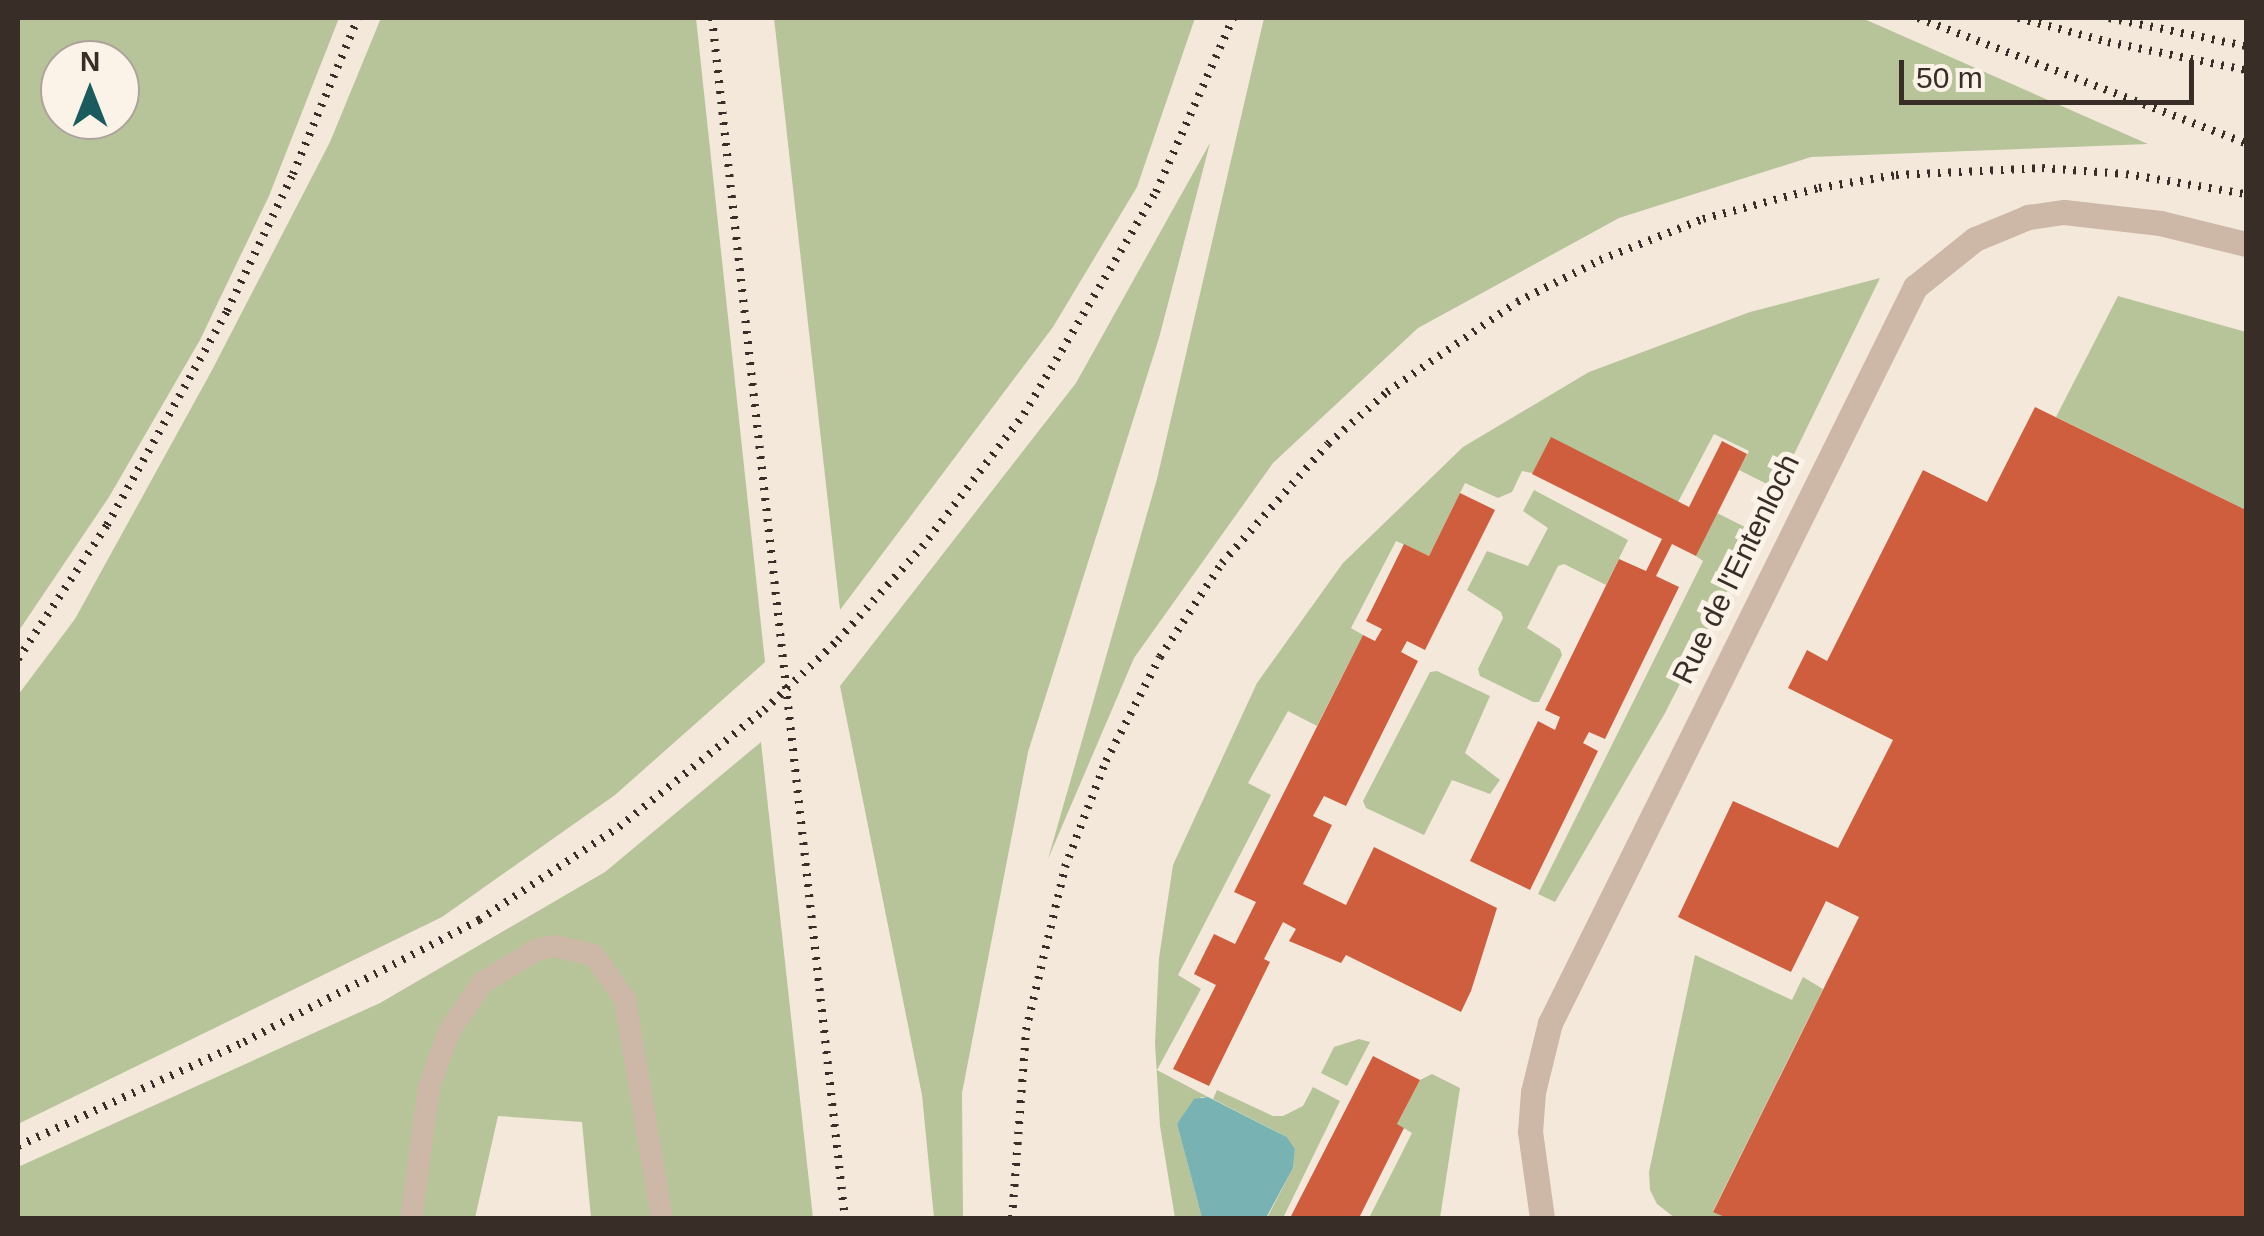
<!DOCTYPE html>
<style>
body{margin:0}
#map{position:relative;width:2264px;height:1236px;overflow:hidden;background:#f4e8db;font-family:Arial,sans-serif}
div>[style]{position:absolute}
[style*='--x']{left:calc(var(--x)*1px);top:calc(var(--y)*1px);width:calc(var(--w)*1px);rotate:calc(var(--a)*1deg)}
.green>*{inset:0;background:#b7c49a}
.water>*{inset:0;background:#78b2b3}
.building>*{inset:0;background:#cf5e3e}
.service>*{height:22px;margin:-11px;padding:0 11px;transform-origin:11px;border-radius:11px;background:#cdb7a6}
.minor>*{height:25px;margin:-12.5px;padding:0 12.5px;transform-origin:12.5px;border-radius:12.5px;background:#cdb7a6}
.rail>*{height:8px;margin-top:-4px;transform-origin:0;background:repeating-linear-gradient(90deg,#392d28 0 2.5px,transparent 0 10.5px)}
span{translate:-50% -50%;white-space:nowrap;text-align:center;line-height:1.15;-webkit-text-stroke:10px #fbf2e8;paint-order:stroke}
.street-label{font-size:30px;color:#392d28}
.frame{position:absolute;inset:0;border:20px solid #392d28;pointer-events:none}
.north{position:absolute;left:40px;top:40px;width:100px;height:100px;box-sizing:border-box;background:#fbf2e8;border:2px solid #ada39b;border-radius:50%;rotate:0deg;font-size:28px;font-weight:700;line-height:40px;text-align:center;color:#392d28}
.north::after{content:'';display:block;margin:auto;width:35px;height:45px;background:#1a5b5e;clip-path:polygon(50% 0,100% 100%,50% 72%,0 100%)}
.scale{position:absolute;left:1899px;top:60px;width:295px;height:45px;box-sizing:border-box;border:5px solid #392d28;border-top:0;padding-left:12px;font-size:30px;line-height:35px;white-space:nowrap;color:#392d28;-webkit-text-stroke:8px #fbf2e8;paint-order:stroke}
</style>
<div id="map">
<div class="green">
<div style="clip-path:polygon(evenodd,18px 18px,339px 18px,269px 196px,200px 340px,109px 497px,18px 632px,18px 18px,60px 60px,120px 60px,120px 120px,60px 120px,60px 60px)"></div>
<div style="clip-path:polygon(381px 18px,696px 18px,765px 662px,615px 795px,442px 917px,18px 1124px,18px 695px,75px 619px,211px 372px,330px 142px)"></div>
<div style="clip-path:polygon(774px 18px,1195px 18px,1137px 187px,1053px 327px,840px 610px)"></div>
<div style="clip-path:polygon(1264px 18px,1862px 18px,2148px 144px,1811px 157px,1619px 218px,1418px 328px,1273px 463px,1134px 658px,1048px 859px,1157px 479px)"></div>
<div style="clip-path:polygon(1210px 143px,1159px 338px,1028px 752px,962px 1093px,963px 1218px,934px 1218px,922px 1095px,840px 686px,1076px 383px)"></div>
<div style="clip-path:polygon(1880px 278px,1777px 489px,1739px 470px,1749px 451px,1714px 434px,1678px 502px,1522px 471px,1512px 492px,1498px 498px,1465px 483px,1429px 556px,1396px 541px,1351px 628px,1363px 635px,1317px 726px,1288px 711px,1248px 783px,1271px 795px,1178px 975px,1201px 989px,1157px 1070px,1208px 1097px,1201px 1097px,1177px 1124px,1202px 1218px,1175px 1218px,1160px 1126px,1155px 1043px,1159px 958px,1173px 865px,1257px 683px,1343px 563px,1463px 447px,1589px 372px,1750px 312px)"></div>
<div style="clip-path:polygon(2118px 296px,2246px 332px,2246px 510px,2056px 417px)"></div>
<div style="clip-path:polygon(1534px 490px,1628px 540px,1606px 585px,1564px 564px,1558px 566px,1527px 628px,1560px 649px,1562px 655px,1539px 702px,1533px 702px,1480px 676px,1478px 669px,1503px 618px,1501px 612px,1467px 590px,1487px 551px,1528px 566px,1548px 528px,1523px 511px)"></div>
<div style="clip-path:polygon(1717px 513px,1757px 533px,1665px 713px,1555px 902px,1538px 894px,1703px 561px,1696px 556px)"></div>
<div style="clip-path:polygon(1437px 671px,1490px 696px,1465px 753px,1500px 780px,1490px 794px,1452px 780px,1424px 835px,1366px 808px,1363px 801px,1430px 672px)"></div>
<div style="clip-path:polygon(761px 742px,813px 1218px,591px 1218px,582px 1122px,498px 1116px,475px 1218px,18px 1218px,18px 1167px,380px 1003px,605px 872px)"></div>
<div style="clip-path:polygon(1695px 955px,1792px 1000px,1803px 977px,1823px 989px,1713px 1211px,1727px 1218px,1675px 1218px,1657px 1204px,1650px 1190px,1649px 1172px)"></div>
<div style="clip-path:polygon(1359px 1039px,1370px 1042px,1347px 1086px,1321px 1073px,1334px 1047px)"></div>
<div style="clip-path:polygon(1432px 1074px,1460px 1088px,1440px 1218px,1369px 1218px,1412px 1133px,1397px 1124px,1420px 1080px)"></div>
<div style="clip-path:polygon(1313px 1087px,1340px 1101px,1283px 1218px,1267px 1218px,1293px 1168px,1295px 1149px,1287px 1137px,1213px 1099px,1217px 1090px,1273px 1116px,1283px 1116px,1303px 1106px)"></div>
</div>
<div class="water">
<div style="clip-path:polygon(1208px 1097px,1287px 1137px,1295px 1149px,1293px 1168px,1266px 1218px,1202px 1218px,1177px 1124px,1194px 1099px)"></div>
</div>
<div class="building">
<div style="clip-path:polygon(2035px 407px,2246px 510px,2246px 1218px,1727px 1218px,1713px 1212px,1859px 917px,1826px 901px,1791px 972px,1678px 917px,1733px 801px,1838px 848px,1893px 740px,1788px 688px,1807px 650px,1827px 661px,1923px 470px,1987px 502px)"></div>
<div style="clip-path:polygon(1551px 437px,1689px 507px,1722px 441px,1747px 454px,1696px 556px,1672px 544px,1656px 576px,1679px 587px,1605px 739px,1589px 732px,1583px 743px,1598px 751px,1530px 890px,1470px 861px,1538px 721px,1555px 730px,1560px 717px,1545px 710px,1619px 559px,1646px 571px,1662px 539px,1532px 474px)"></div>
<div style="clip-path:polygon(1460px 493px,1495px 510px,1425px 650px,1407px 641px,1401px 652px,1418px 661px,1346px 806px,1324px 796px,1313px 816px,1332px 825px,1303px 884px,1346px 905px,1374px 847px,1497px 908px,1471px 991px,1461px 1012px,1346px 955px,1341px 963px,1289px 941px,1296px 929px,1283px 922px,1264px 959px,1270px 962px,1209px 1086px,1173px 1069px,1216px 985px,1194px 974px,1214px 934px,1235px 944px,1256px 902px,1234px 892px,1363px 635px,1375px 641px,1382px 629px,1366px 621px,1404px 544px,1429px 556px)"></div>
<div style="clip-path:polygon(1373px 1056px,1420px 1080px,1397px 1124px,1404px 1128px,1359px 1218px,1290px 1218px)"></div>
</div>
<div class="service">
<div style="--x:411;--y:1218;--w:132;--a:-82.2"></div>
<div style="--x:429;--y:1087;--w:59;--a:-70.3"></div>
<div style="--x:449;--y:1031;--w:58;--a:-55.5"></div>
<div style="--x:482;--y:983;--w:63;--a:-31.4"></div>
<div style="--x:536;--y:950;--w:19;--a:-12"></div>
<div style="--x:555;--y:946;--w:40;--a:13"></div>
<div style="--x:594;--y:955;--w:55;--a:55.4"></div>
<div style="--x:625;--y:1000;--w:221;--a:80.4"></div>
</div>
<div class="minor">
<div style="--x:1542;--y:1218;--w:87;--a:-97.9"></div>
<div style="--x:1530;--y:1132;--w:40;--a:-85.7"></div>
<div style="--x:1533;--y:1092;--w:71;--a:-76.2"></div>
<div style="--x:1550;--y:1023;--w:822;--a:-63.62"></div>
<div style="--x:1915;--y:287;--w:77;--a:-38.7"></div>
<div style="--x:1975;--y:239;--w:57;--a:-22.5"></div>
<div style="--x:2028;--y:217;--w:36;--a:-8"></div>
<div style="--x:2064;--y:212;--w:97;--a:6.5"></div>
<div style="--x:2160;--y:223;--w:89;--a:13.7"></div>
</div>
<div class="rail">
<div style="--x:712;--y:18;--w:1207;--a:83.68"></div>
<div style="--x:1918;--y:18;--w:351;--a:20.9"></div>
<div style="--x:2018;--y:18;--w:93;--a:14.9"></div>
<div style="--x:2108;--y:42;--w:141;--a:11.5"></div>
<div style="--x:2109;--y:18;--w:140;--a:11.6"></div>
<div style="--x:18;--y:659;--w:161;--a:-56.4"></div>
<div style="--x:107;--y:525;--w:245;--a:-60.7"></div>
<div style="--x:227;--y:311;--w:152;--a:-64.3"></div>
<div style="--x:293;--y:174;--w:169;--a:-67.4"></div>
<div style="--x:18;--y:1146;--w:249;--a:-24.7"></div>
<div style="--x:244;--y:1042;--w:265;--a:-27.4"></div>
<div style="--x:479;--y:920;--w:168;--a:-33.6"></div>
<div style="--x:619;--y:827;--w:186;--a:-38.9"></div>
<div style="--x:764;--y:710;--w:102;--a:-43.4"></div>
<div style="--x:838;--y:640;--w:125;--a:-47.9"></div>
<div style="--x:922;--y:547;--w:168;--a:-52.5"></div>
<div style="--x:1024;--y:414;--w:258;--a:-59.3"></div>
<div style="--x:1156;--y:192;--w:190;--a:-66.1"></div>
<div style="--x:1012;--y:1218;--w:189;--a:-85.7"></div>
<div style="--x:1026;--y:1030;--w:168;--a:-76.5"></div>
<div style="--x:1065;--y:867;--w:114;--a:-68.9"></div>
<div style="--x:1106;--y:761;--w:117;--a:-62.6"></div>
<div style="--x:1160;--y:657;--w:113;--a:-56.6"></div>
<div style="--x:1222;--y:563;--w:159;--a:-48.3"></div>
<div style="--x:1328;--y:444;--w:79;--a:-41.4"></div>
<div style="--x:1387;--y:392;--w:158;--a:-34.7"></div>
<div style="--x:1517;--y:302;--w:93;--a:-26.8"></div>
<div style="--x:1600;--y:260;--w:111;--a:-21.7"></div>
<div style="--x:1703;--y:219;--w:120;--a:-15"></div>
<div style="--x:1819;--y:188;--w:78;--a:-9.6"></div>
<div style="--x:1896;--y:175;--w:146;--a:-2.7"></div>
<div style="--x:2042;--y:168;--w:84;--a:4.1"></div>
<div style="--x:2126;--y:174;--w:122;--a:9.5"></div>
</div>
<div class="street-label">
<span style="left:1736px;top:569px;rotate:-64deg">Rue de l'Entenloch</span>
</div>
<div class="frame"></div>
<div class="north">N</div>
<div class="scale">50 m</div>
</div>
